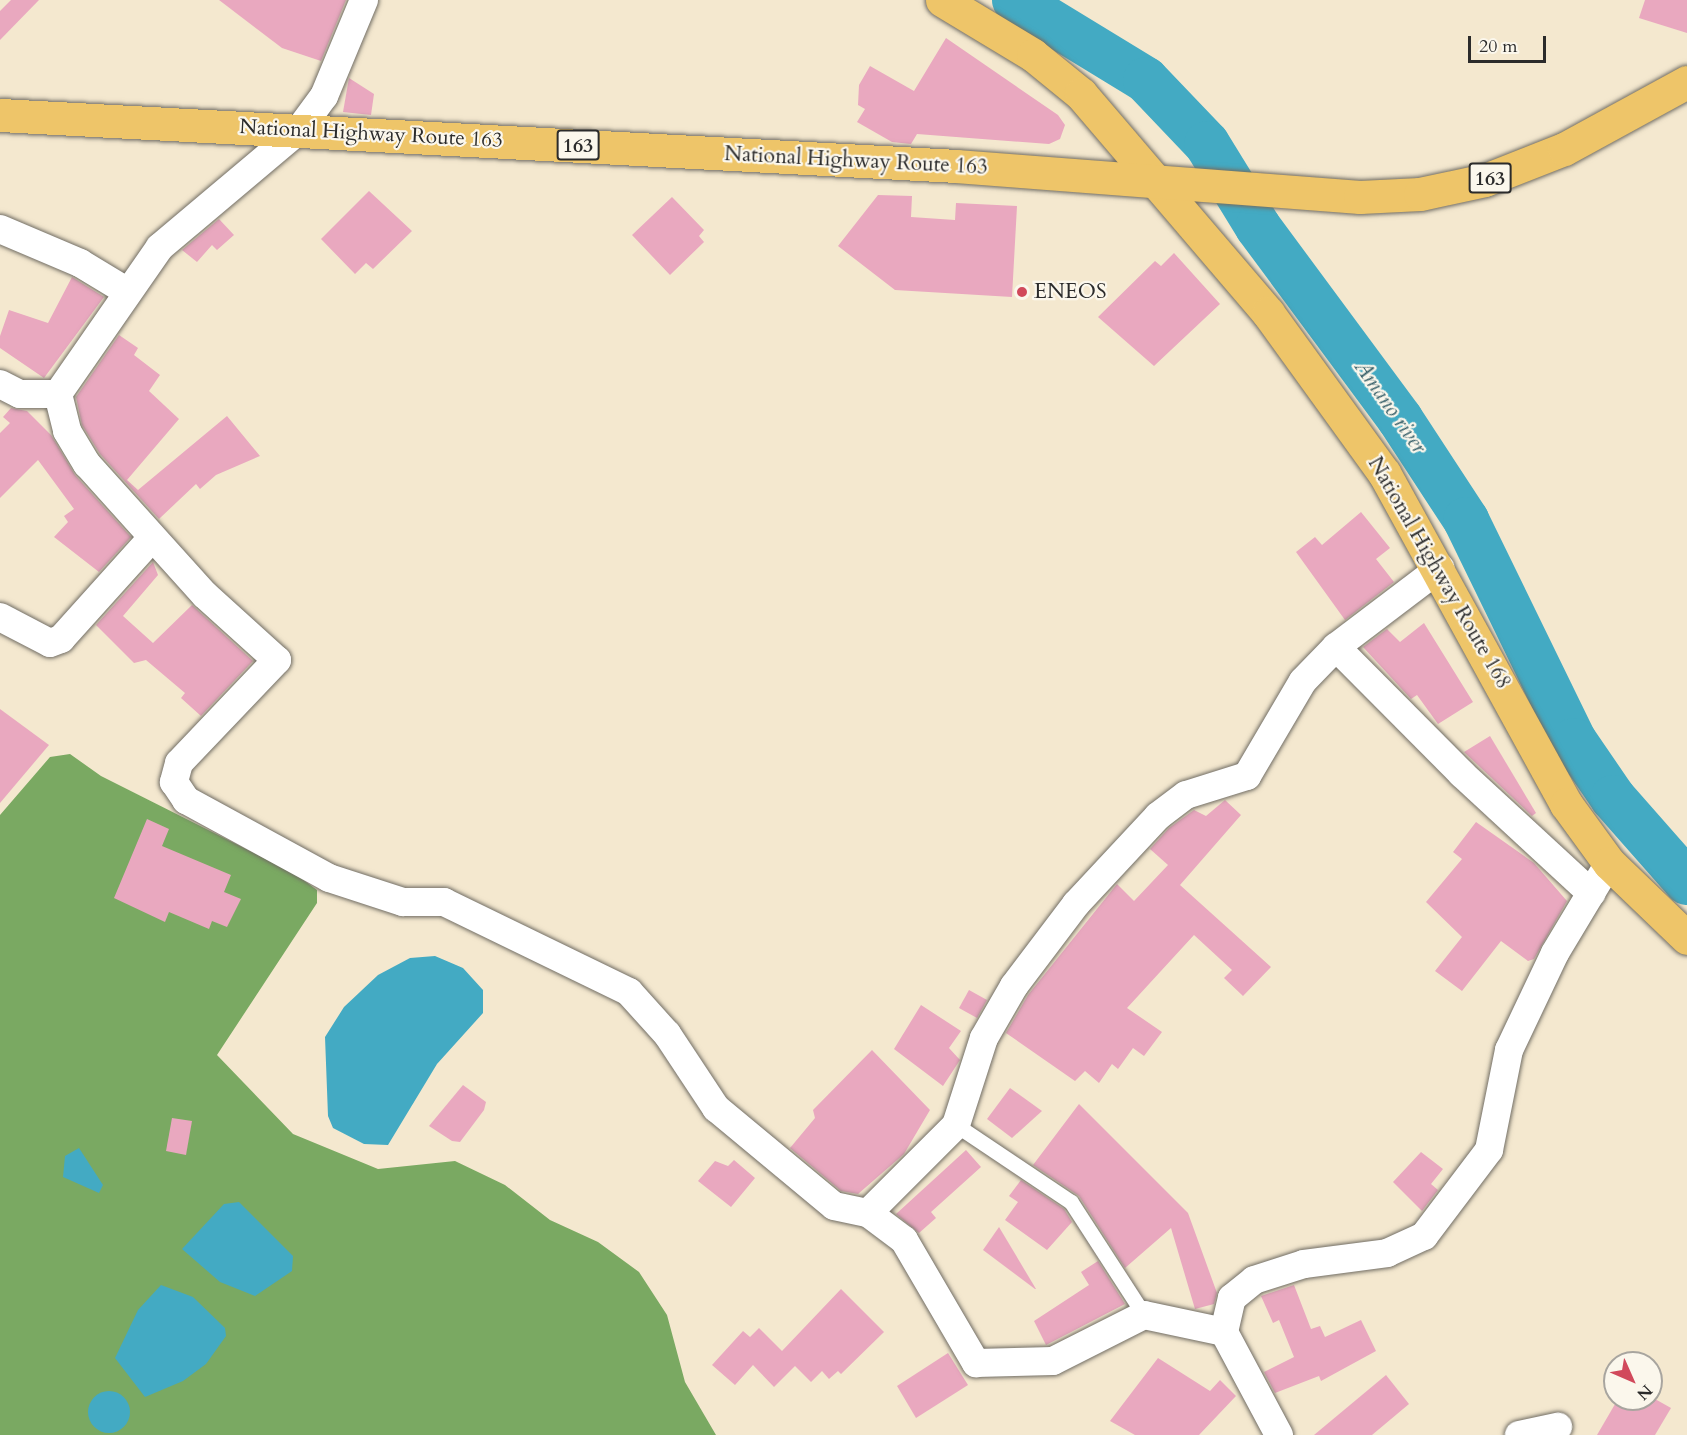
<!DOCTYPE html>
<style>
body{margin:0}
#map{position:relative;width:1687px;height:1435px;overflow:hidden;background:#f4e8cf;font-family:Cardo,serif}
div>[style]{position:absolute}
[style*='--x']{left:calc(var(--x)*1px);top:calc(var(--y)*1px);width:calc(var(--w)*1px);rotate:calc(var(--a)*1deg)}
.forest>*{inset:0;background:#7aa962}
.water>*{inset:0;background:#43aac3}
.round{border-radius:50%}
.river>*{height:46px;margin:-23px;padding:0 23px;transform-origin:23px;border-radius:23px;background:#43aac3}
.building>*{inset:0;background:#e9a8bf}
.roads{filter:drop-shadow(0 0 2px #716d64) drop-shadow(0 0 2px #716d64)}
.lane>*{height:15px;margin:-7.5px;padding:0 7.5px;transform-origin:7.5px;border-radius:7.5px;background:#fff}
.street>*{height:28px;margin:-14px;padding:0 14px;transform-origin:14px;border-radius:14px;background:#fff}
.highway>*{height:33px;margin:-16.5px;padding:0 16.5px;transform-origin:16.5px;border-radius:16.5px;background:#eec569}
.dots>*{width:16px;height:16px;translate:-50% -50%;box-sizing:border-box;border:3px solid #fbf7ec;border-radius:50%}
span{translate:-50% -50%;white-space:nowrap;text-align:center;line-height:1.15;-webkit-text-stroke:4.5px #fbf7ec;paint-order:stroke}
.shield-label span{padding:2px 4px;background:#fbf7ec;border:2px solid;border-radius:4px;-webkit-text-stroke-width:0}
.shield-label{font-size:20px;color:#2b2b2b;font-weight:700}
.street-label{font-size:21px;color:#2b2b2b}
.poi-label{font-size:21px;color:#2b2b2b}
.left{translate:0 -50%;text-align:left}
.water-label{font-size:22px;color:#355e68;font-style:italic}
.north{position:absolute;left:1603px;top:1351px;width:60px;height:60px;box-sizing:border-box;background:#fbf7ec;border:2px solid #a8a59f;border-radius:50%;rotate:135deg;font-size:16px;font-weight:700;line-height:24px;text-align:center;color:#2b2b2b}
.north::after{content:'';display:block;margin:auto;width:21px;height:27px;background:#d1495b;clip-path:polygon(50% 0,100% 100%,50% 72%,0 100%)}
.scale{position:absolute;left:1468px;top:36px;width:78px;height:27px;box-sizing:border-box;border:3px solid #2b2b2b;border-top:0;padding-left:8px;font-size:18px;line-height:21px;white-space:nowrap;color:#2b2b2b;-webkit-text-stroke:4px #fbf7ec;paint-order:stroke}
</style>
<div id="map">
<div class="forest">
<div style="clip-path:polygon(70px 754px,101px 776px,294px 873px,317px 890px,317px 903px,217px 1055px,293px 1134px,378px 1169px,455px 1161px,505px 1185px,550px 1220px,598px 1242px,639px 1272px,667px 1315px,685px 1382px,716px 1435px,0 1435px,0 815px,50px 757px)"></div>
</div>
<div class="water">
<div style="clip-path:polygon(435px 956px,463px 968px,483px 990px,483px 1013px,437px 1064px,388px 1145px,364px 1144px,333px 1128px,328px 1116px,325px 1037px,344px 1007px,378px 975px,410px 958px)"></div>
<div style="clip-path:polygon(79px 1148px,103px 1185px,99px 1193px,63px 1177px,65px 1156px)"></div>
<div style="clip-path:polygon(239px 1202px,293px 1256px,292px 1271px,255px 1296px,220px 1282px,182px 1249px,224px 1204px)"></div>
<div style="clip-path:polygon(161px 1285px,193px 1297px,225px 1328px,226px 1336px,206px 1364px,183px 1381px,145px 1397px,115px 1358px,138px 1310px)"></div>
<div class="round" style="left:88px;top:1391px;width:42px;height:42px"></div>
</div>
<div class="river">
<div style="--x:1015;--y:0;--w:153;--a:31.4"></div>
<div style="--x:1146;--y:80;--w:88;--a:46.4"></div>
<div style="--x:1207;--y:144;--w:97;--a:58.4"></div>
<div style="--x:1258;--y:227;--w:239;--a:53.5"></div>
<div style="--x:1400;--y:419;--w:121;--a:56.8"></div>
<div style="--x:1466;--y:520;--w:246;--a:64"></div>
<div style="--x:1574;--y:741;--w:69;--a:55.6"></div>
<div style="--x:1613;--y:798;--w:112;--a:48.6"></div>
</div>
<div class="building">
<div style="clip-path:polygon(11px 0,39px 0,0 40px,0 11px)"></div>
<div style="clip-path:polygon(219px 0,346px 0,321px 61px,282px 48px)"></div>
<div style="clip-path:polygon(1645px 0,1687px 0,1687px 33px,1639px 18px)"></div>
<div style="clip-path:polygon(946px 38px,1058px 115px,1065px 125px,1060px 139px,1049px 144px,917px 134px,911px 144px,892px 142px,857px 122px,865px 109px,858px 105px,859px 85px,870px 66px,914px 91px)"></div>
<div style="clip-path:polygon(349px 78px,374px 94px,371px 115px,343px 112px)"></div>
<div style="clip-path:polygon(369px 191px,412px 231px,373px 269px,366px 263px,355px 274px,321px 239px)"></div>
<div style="clip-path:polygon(878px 195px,912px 196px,911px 217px,955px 220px,956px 203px,1017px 206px,1012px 297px,895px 290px,838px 246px)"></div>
<div style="clip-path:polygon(672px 197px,704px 230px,699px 236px,704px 242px,670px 275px,632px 235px)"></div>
<div style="clip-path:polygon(219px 219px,234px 235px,217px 250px,212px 245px,197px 262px,182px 250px)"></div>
<div style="clip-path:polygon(1174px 253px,1220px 304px,1154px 366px,1098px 317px,1155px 261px,1161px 266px)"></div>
<div style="clip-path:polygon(72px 277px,104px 297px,44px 378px,0 348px,0 336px,9px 310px,48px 323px)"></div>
<div style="clip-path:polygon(119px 335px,138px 348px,134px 355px,160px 375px,149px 391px,179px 419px,127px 480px,138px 490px,227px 416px,260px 456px,216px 475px,200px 489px,196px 484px,159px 519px,100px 454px,82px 425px,76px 397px)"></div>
<div style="clip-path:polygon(11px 408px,27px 411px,51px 435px,75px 475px,131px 537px,99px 572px,54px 537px,68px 522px,64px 516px,74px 509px,38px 460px,0 498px,0 433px,10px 423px,3px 417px)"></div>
<div style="clip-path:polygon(1361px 512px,1390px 548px,1376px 559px,1394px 582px,1345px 620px,1296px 552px,1315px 537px,1322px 545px)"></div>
<div style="clip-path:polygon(153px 562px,158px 575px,123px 616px,153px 643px,192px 605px,253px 661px,201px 716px,181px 698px,185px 693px,146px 660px,134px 663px,96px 625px)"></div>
<div style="clip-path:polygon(1424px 623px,1473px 702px,1438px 724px,1417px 695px,1411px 699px,1363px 647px,1387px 629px,1400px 642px)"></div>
<div style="clip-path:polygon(0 709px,49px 745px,0 803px)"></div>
<div style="clip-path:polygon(1490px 736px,1536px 813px,1532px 816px,1464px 752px)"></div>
<div style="clip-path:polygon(1225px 800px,1241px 815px,1180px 885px,1271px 967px,1243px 996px,1224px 978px,1232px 970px,1194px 935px,1127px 1008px,1162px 1032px,1144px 1056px,1133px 1048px,1118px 1069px,1112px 1064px,1099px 1083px,1085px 1071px,1075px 1081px,1006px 1033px,1028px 995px,1117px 884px,1134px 901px,1168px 865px,1150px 849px,1169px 828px,1194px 810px,1206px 816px)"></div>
<div style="clip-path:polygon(147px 819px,169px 829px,162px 846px,231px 875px,224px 892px,241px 899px,227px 927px,212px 921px,209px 929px,169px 912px,165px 922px,114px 898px)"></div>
<div style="clip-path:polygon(1476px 822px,1534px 863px,1567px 901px,1534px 959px,1528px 961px,1501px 941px,1462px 991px,1435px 971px,1462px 937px,1426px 902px,1462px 859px,1453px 852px)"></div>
<div style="clip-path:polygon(969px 990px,987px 1000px,977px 1018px,959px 1008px)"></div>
<div style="clip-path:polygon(921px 1005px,961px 1031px,949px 1048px,960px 1060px,943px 1086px,894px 1049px)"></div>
<div style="clip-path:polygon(872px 1050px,930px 1110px,904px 1154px,858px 1194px,841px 1191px,790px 1148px,815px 1118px,813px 1110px)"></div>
<div style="clip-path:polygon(463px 1085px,486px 1102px,484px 1110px,460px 1142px,452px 1141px,429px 1126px)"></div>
<div style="clip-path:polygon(1010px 1088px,1042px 1111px,1012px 1138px,987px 1119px)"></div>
<div style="clip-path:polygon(1079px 1104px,1188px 1213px,1217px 1293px,1214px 1304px,1195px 1309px,1171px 1228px,1125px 1268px,1079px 1196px,1033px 1165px)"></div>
<div style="clip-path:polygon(172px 1118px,192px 1121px,186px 1155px,166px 1151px)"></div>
<div style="clip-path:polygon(966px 1150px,981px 1167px,931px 1212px,936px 1218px,919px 1233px,896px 1214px)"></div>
<div style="clip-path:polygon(1421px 1152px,1443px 1169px,1431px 1184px,1438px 1190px,1422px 1211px,1393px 1182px)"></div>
<div style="clip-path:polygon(734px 1160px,755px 1178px,731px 1207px,698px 1181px,715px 1161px,728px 1166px)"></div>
<div style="clip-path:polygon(1021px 1180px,1064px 1209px,1072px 1222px,1047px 1250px,1005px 1220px,1018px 1202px,1009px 1196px)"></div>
<div style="clip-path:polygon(999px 1227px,1036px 1289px,1035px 1289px,983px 1250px)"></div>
<div style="clip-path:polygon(1098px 1261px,1125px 1304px,1046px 1345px,1034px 1321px,1089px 1285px,1081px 1272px)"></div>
<div style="clip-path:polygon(1294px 1285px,1311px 1329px,1320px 1326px,1325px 1337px,1361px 1320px,1376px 1351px,1321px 1381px,1319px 1376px,1275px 1393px,1264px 1372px,1294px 1357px,1279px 1320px,1273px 1323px,1261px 1296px)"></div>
<div style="clip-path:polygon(841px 1289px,884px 1332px,841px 1374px,838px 1371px,829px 1379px,822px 1371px,811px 1382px,795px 1366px,774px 1387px,753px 1365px,735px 1385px,712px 1365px,743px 1331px,750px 1337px,759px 1328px,782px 1351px)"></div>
<div style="clip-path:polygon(948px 1353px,968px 1385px,916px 1418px,897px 1386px)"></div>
<div style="clip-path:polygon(1158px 1358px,1210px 1391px,1220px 1380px,1236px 1396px,1199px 1435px,1135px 1435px,1110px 1421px)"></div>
<div style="clip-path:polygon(1386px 1375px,1409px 1404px,1372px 1435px,1314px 1435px)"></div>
<div style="clip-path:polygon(1618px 1399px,1655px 1399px,1671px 1408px,1655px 1435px,1597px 1435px)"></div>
</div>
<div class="roads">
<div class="lane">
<div style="--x:956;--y:1125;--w:138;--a:33.8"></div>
<div style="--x:1071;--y:1202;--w:135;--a:57.1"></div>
</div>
<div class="street">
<div style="--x:364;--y:0;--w:104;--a:112.6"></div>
<div style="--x:324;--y:96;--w:42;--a:126.3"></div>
<div style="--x:299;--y:130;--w:182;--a:139.9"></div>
<div style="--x:160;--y:247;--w:179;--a:124.8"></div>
<div style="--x:58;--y:394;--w:38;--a:76"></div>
<div style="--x:67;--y:431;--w:39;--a:59"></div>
<div style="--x:87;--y:464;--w:176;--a:48"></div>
<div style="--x:205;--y:595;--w:97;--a:42.1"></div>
<div style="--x:277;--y:660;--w:142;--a:133.6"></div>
<div style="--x:179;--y:763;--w:20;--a:105"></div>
<div style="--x:174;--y:782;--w:22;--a:56"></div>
<div style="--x:186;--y:800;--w:163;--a:28.6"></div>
<div style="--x:329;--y:878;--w:78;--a:18"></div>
<div style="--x:403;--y:902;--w:41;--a:0"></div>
<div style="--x:444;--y:902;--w:206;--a:25.9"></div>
<div style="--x:629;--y:992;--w:57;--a:47.9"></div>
<div style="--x:667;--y:1034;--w:89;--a:56.5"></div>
<div style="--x:716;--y:1108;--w:153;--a:39.7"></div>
<div style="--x:834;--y:1206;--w:35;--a:12"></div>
<div style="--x:868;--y:1213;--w:45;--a:36.9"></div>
<div style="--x:904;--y:1240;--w:143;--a:59.7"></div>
<div style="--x:976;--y:1363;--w:77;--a:-1.5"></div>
<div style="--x:1053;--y:1361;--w:102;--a:-26.8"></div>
<div style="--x:1144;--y:1315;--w:82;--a:12"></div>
<div style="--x:0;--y:229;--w:87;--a:23"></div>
<div style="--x:80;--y:263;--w:56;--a:31.1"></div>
<div style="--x:0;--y:384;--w:22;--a:27"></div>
<div style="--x:20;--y:394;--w:38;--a:0"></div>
<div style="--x:0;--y:617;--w:56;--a:27.5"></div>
<div style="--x:50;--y:643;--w:12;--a:-20"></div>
<div style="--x:61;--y:639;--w:135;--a:-48"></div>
<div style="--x:1336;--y:647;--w:179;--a:45.2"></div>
<div style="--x:1462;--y:774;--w:176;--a:42.7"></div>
<div style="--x:868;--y:1213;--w:124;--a:-45"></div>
<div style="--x:956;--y:1125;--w:91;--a:-72.2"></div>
<div style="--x:984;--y:1038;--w:60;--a:-60"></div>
<div style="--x:1014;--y:986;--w:103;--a:-52.9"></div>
<div style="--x:1076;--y:904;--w:120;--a:-47"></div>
<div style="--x:1158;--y:816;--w:35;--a:-37"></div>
<div style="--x:1186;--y:795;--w:64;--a:-17.3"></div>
<div style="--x:1247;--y:776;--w:110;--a:-59.5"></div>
<div style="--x:1303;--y:681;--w:47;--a:-45.9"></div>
<div style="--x:1336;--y:647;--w:131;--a:-37.2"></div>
<div style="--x:1279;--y:1435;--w:117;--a:-118.1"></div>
<div style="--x:1224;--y:1332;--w:35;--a:-77"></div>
<div style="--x:1232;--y:1298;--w:28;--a:-39"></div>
<div style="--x:1254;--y:1280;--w:52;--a:-17.7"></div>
<div style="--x:1304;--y:1264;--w:84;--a:-7.5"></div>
<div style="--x:1387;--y:1253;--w:41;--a:-24.7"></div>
<div style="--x:1424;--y:1236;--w:108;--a:-52.9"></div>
<div style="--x:1489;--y:1150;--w:102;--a:-78.7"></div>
<div style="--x:1509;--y:1050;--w:107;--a:-64.6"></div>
<div style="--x:1555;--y:953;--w:105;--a:-59"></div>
<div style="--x:1519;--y:1435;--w:40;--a:-12"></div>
</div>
<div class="highway">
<div style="--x:942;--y:0;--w:106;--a:31.1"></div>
<div style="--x:1033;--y:55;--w:62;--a:39.1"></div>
<div style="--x:1081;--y:94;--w:288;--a:49.5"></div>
<div style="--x:1268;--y:313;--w:198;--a:54.1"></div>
<div style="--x:1384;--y:473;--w:378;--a:61.2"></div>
<div style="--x:1566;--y:804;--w:73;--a:53.9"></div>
<div style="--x:1609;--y:863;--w:108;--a:43.9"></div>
<div style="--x:0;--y:115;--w:957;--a:3.05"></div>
<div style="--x:956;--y:166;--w:405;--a:4.4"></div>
<div style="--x:1360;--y:197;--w:60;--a:-2.9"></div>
<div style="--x:1420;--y:194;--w:66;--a:-12.2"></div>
<div style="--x:1485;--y:180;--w:85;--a:-21.4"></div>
<div style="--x:1564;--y:149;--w:140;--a:-28.6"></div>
</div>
</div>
<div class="dots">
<div style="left:1022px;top:292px;background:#d1495b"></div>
</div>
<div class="shield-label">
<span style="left:578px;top:145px">163</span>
<span style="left:1490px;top:178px">163</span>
</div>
<div class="street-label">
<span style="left:371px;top:134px;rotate:3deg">National Highway Route 163</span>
<span style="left:856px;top:161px;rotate:3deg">National Highway Route 163</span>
<span style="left:1439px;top:573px;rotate:60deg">National Highway Route 168</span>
</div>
<div class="poi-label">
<span class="left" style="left:1034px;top:292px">ENEOS</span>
</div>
<div class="water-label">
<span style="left:1390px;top:407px;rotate:55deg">Amano river</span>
</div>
<div class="north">N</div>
<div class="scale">20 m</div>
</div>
